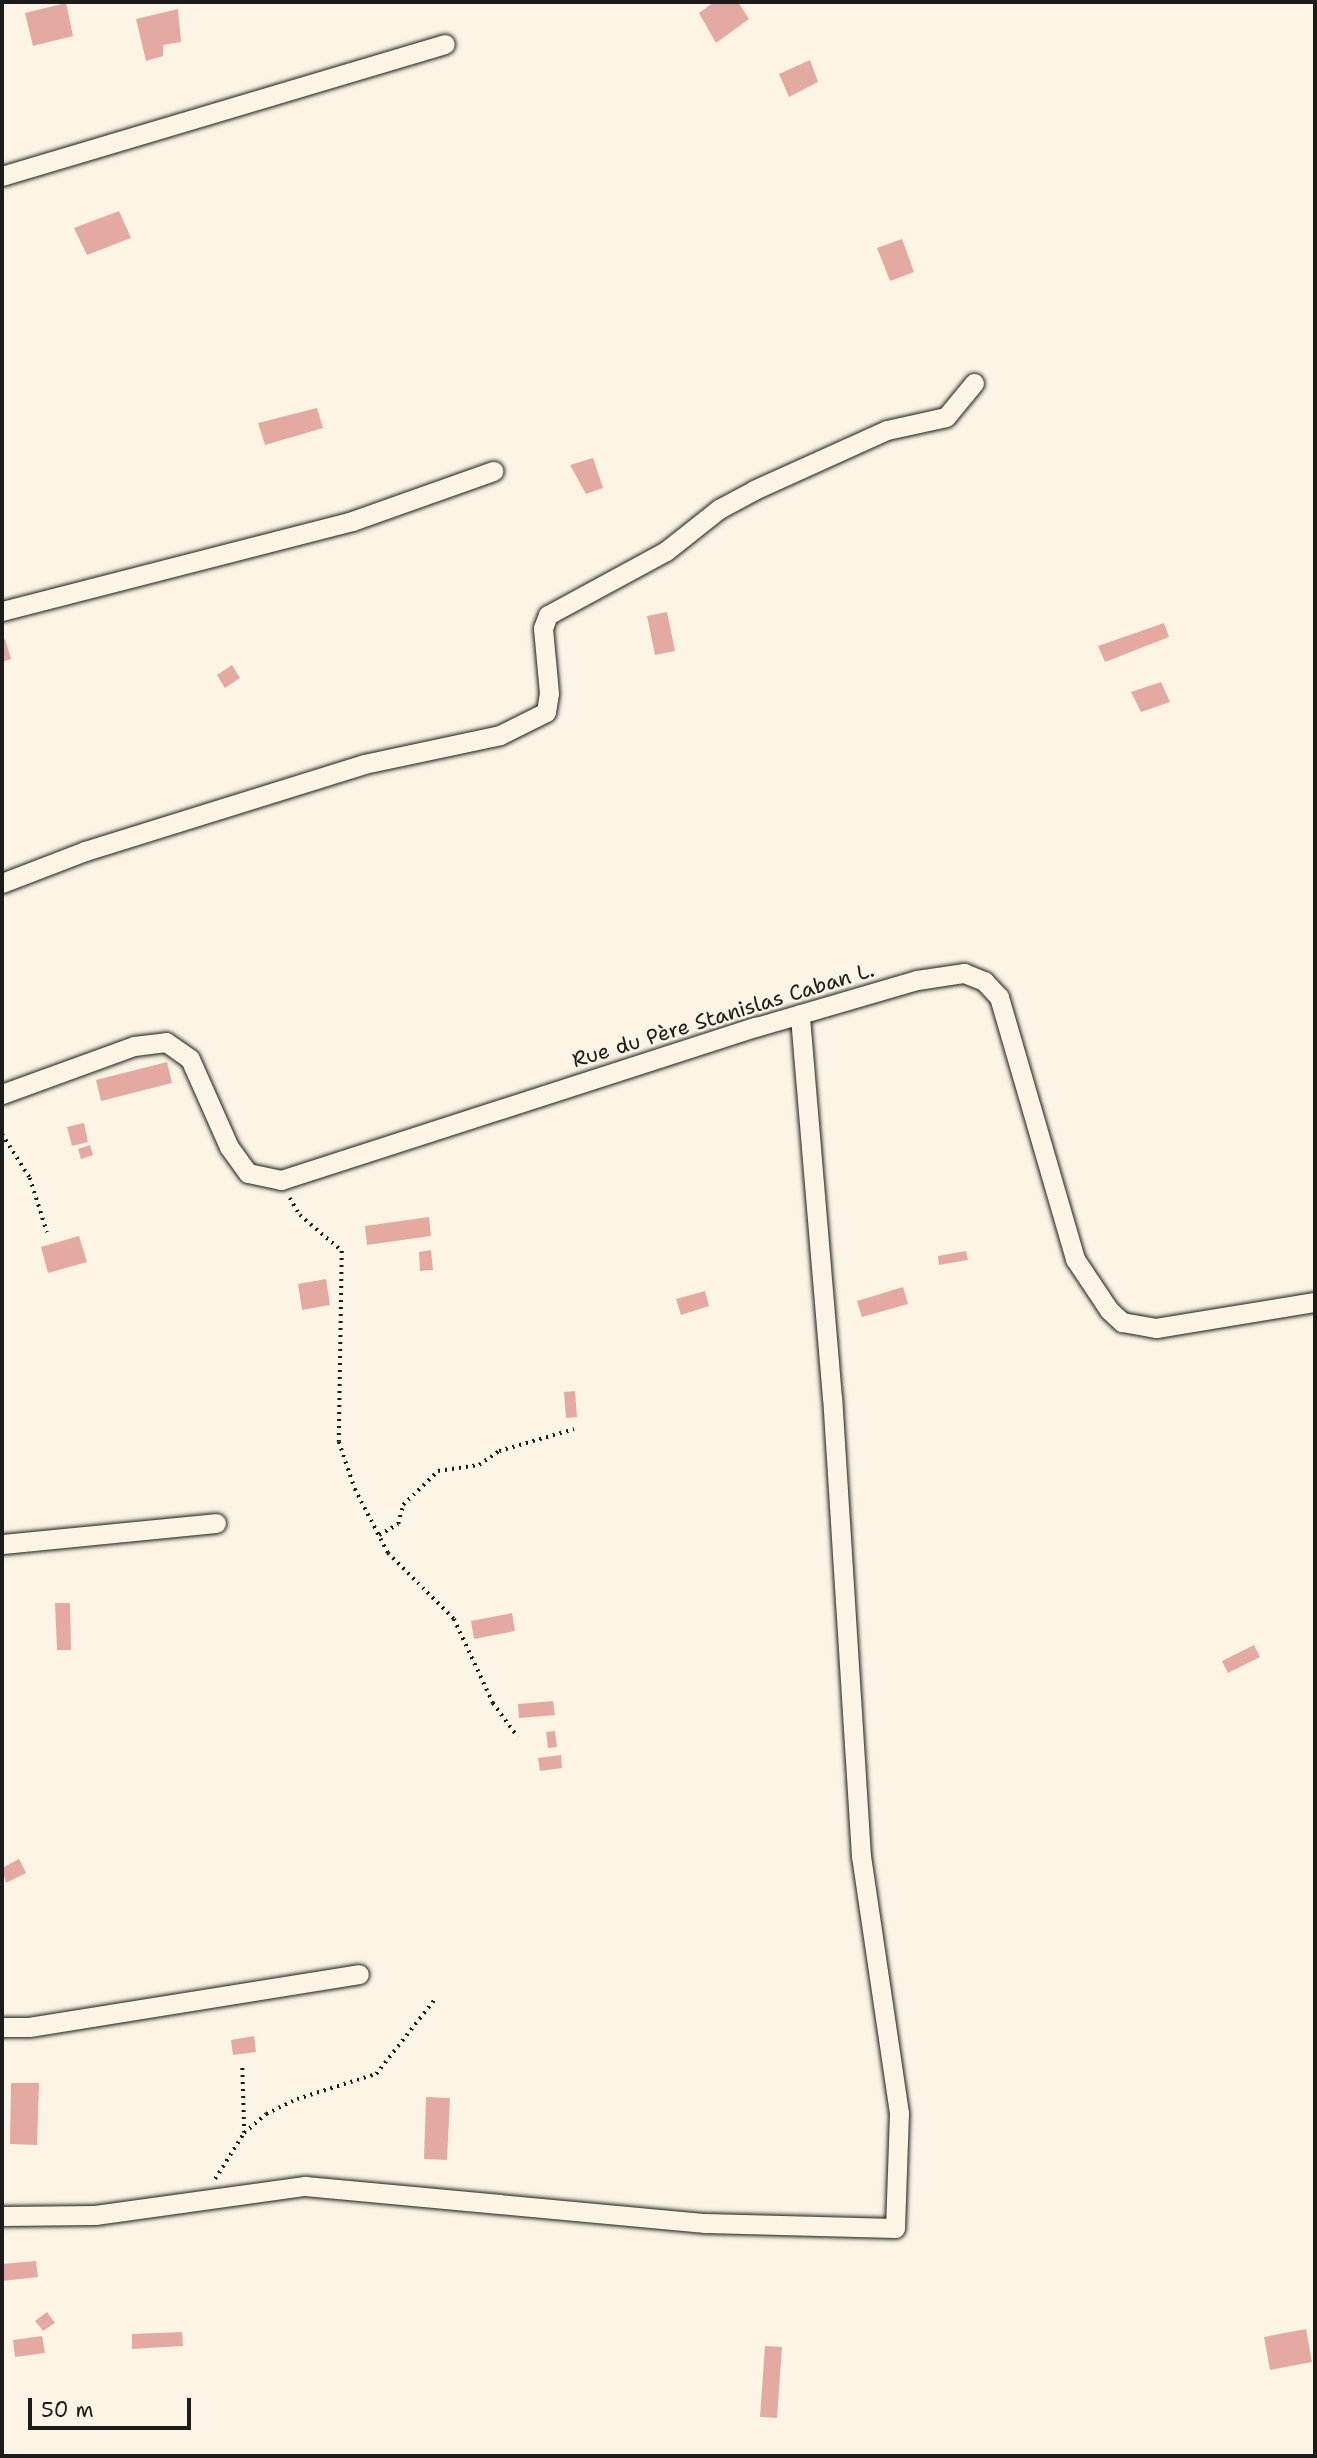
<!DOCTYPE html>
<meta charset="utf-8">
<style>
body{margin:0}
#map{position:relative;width:1317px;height:2458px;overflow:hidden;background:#fcf5e5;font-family:"Shantell Sans",sans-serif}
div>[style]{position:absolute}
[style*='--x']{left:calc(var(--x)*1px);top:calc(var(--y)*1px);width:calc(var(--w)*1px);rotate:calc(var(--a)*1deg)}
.building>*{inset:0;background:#e4aaa2}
.path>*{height:3.5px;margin-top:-1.75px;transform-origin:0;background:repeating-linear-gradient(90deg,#1c1c1c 0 2px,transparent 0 7px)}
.roads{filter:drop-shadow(0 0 2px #1c1c1c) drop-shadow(0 0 2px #1c1c1c)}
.street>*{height:19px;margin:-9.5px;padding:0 9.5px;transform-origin:9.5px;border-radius:9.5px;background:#fcf5e5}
span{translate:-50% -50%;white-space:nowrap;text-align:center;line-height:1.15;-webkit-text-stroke:5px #fcf5e5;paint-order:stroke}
.street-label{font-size:21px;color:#1c1c1c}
.frame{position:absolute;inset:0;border:4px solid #1c1c1c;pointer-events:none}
.scale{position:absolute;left:28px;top:2398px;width:163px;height:32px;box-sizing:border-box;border:4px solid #1c1c1c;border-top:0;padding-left:9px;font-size:21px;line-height:24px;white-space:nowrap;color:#1c1c1c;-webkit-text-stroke:5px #fcf5e5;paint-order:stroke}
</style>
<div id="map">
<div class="building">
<div style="clip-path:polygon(714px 2px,738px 2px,749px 19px,716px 43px,699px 13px)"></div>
<div style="clip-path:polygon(66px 3px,73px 36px,33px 46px,25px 13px)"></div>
<div style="clip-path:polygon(178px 9px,181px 42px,163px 45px,163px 56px,146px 61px,136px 19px)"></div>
<div style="clip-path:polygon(810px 60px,818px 82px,789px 97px,779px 74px)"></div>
<div style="clip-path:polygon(119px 211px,131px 238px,87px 255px,74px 228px)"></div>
<div style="clip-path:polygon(902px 239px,914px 272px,890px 281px,877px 248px)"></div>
<div style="clip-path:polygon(317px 408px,323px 428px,265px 445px,258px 423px)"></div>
<div style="clip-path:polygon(593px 458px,603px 488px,586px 494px,570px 465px)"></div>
<div style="clip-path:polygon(667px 612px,675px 651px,655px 655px,647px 616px)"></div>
<div style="clip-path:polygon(1164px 623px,1169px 637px,1105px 662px,1098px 646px)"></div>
<div style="clip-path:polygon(5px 639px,11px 659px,2px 662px,2px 640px)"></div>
<div style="clip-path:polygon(232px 665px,240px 678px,225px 688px,217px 675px)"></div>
<div style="clip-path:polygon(1161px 682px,1170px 702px,1141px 712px,1131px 692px)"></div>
<div style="clip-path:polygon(167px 1062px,172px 1083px,101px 1101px,96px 1080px)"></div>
<div style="clip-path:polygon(84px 1123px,88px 1142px,72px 1146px,67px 1127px)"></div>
<div style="clip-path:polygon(90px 1145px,93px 1155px,81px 1159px,78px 1149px)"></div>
<div style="clip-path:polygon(429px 1217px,431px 1236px,367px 1245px,365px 1226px)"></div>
<div style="clip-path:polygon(79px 1236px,87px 1262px,48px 1273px,41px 1247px)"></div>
<div style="clip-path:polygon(431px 1250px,433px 1270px,420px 1271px,419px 1252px)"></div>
<div style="clip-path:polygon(966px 1251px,968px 1260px,939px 1265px,938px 1256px)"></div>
<div style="clip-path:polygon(326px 1279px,330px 1305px,302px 1310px,298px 1284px)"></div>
<div style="clip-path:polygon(903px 1287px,908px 1304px,862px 1317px,857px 1301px)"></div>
<div style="clip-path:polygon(705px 1291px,709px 1306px,681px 1315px,676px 1299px)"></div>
<div style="clip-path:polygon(575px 1391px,577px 1417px,566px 1418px,564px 1392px)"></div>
<div style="clip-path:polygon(55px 1603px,70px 1603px,71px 1650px,57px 1650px)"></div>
<div style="clip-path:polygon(512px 1613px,515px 1631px,474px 1639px,471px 1621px)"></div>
<div style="clip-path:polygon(1254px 1645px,1260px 1657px,1228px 1673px,1222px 1661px)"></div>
<div style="clip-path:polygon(553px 1701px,555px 1715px,519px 1718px,518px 1704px)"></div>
<div style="clip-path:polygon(555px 1731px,557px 1747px,548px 1748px,546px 1732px)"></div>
<div style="clip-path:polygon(561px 1755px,562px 1768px,540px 1771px,538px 1758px)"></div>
<div style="clip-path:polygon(19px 1859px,26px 1873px,6px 1883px,2px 1868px)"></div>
<div style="clip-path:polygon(254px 2036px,256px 2052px,233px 2055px,231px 2040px)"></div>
<div style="clip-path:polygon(11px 2083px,39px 2083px,37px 2145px,10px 2144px)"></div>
<div style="clip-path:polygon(426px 2097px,450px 2098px,447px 2160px,424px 2159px)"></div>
<div style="clip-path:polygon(36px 2261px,38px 2277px,2px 2281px,2px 2264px)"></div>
<div style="clip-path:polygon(47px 2312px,55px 2323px,43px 2331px,35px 2321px)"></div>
<div style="clip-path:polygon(1306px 2329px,1312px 2362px,1270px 2370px,1264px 2337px)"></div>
<div style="clip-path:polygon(182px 2332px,183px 2346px,132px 2349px,132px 2334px)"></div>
<div style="clip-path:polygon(42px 2336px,45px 2353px,15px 2357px,13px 2340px)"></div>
<div style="clip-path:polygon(765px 2346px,782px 2347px,777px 2418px,760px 2417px)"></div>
</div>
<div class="path">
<div style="--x:2;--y:1134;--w:52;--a:57.5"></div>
<div style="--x:30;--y:1178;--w:57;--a:72.5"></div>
<div style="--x:290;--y:1198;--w:20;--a:60"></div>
<div style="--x:300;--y:1215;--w:55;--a:40.6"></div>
<div style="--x:342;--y:1251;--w:191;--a:90.9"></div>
<div style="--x:339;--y:1442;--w:50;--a:71.2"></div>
<div style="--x:355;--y:1489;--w:72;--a:62.7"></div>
<div style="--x:388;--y:1553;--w:93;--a:45"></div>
<div style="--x:454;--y:1619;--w:93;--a:65.1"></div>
<div style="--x:493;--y:1703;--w:42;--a:53.7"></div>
<div style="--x:379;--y:1535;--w:22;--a:-30"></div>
<div style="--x:398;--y:1524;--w:20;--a:-75"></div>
<div style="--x:403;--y:1505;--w:49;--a:-44.2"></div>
<div style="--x:438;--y:1471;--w:41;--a:-8.3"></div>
<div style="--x:479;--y:1465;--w:24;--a:-35"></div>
<div style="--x:499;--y:1451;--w:78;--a:-16.3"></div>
<div style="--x:244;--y:2133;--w:29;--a:-41"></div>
<div style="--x:266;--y:2114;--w:34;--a:-26"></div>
<div style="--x:297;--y:2099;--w:83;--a:-17.6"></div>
<div style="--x:376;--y:2074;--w:95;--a:-51.8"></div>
<div style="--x:215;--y:2179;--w:54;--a:-57.8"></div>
<div style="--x:244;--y:2133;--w:69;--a:-91.7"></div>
</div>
<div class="roads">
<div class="street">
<div style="--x:2;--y:176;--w:462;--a:-16.6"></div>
<div style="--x:2;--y:611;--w:361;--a:-14.4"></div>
<div style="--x:352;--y:521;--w:150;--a:-19.5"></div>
<div style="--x:2;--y:883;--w:89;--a:-21.1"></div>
<div style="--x:85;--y:851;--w:292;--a:-17.3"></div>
<div style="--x:364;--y:764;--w:139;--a:-12"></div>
<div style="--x:500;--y:735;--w:51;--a:-26.6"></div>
<div style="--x:546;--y:712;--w:19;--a:-81"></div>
<div style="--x:549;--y:693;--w:65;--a:-95.3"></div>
<div style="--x:543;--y:628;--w:14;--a:-69"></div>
<div style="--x:548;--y:615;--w:134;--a:-28.5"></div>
<div style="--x:666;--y:551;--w:68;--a:-38.4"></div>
<div style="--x:719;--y:509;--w:40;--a:-28"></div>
<div style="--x:754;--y:490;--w:146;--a:-24.3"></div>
<div style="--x:887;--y:430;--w:60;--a:-12.4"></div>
<div style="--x:946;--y:417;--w:44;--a:-50.5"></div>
<div style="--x:2;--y:1094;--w:140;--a:-20"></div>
<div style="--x:134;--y:1046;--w:32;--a:-7"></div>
<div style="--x:166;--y:1042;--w:29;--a:35"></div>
<div style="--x:190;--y:1059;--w:96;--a:66.1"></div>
<div style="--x:229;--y:1147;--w:32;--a:54"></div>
<div style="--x:248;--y:1173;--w:34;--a:12"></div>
<div style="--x:281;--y:1180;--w:499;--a:-17.9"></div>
<div style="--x:756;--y:1027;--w:168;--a:-16.3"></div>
<div style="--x:917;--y:980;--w:48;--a:-8.5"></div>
<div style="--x:964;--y:973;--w:22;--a:22"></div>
<div style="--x:984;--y:981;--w:22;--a:47"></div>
<div style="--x:999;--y:997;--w:273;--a:73.8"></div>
<div style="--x:1075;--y:1259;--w:61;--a:56.3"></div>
<div style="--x:1109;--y:1310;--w:18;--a:43"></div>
<div style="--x:1122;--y:1322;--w:35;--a:10"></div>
<div style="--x:1156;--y:1328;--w:161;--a:-9.3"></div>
<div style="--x:2;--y:1544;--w:215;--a:-5.6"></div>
<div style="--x:2;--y:2027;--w:27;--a:0"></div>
<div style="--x:29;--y:2027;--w:334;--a:-9.1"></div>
<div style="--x:2;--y:2216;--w:93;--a:-0.6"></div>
<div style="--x:95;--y:2215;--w:212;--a:-7.9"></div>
<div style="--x:305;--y:2186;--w:402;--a:5.3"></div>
<div style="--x:705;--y:2223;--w:190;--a:1.5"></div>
<div style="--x:895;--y:2228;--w:115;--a:-88"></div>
<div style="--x:899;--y:2113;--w:260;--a:-98.4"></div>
<div style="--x:861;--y:1856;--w:459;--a:-93.6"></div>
<div style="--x:832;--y:1398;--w:385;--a:-94.8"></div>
</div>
</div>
<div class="street-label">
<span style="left:723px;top:1015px;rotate:-17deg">Rue du Père Stanislas Caban L.</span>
</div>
<div class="frame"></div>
<div class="scale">50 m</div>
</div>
